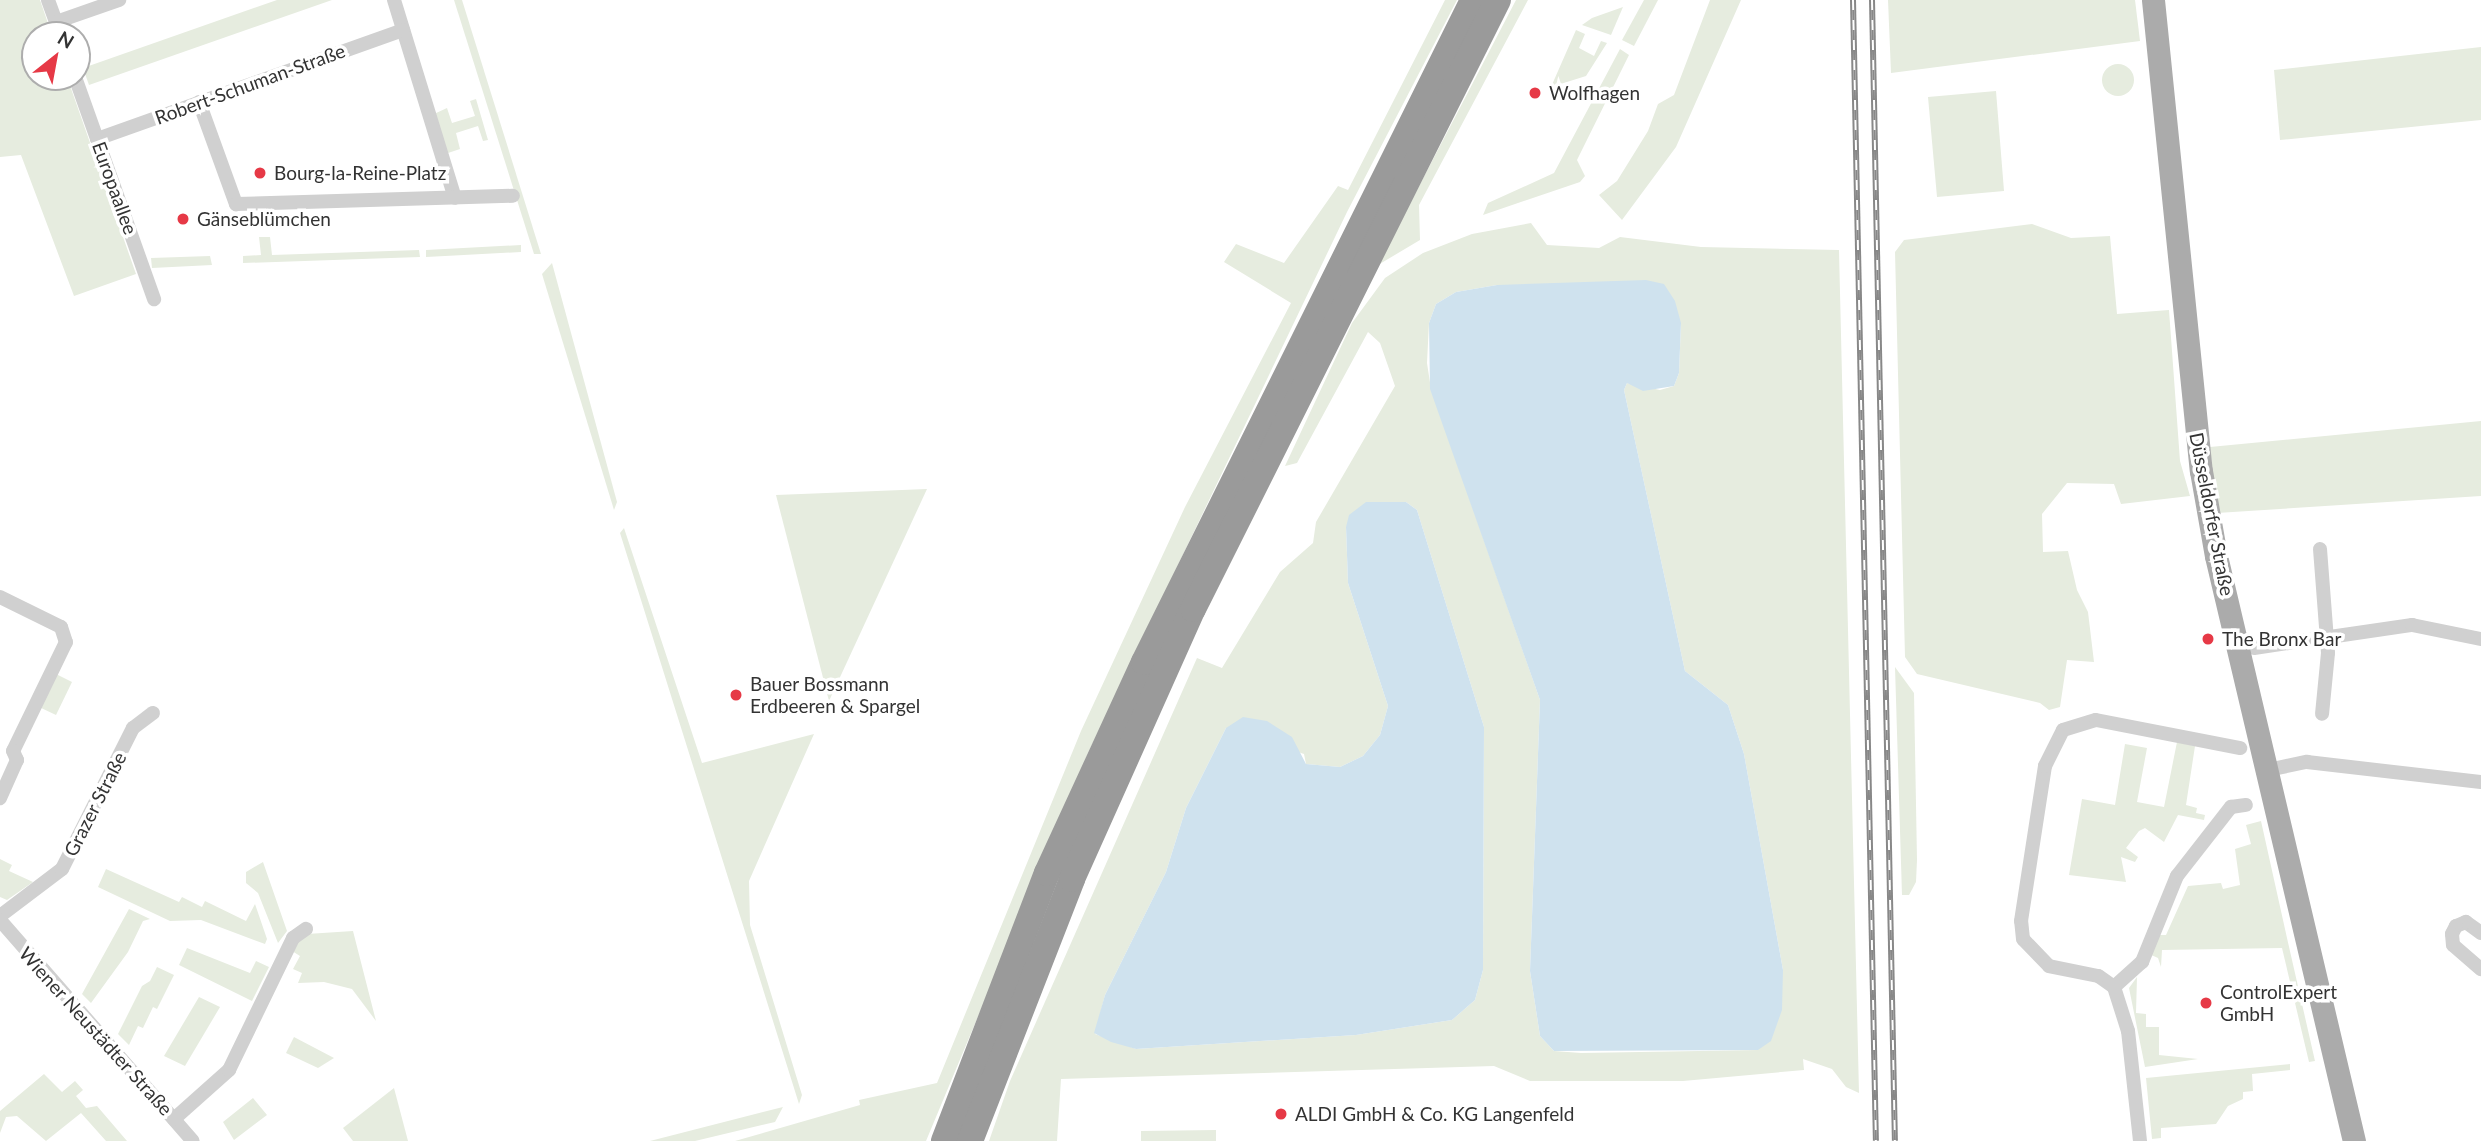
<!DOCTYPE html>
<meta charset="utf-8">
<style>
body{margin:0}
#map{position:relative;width:2481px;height:1141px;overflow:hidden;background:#fff;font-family:Lato,sans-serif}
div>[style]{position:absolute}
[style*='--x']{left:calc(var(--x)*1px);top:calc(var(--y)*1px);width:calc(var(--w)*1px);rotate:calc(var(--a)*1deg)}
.green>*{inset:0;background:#e6ecdf}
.round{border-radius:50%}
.water>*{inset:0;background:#cfe2ee}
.minor>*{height:14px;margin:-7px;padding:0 7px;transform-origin:7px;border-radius:7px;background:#d0d0d0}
.primary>*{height:23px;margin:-11.5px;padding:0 11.5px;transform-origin:11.5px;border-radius:11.5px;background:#ababab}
.motorway>*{height:26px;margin:-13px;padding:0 13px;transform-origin:13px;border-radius:13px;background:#9a9a9a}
.rail>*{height:6px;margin-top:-3px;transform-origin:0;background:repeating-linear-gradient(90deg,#fff 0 10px,#888 0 20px);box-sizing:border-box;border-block:2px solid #888}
.dots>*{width:19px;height:19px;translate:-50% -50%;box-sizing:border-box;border:4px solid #fff;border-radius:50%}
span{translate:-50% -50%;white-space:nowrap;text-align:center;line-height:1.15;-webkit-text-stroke:7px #fff;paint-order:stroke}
.street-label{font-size:19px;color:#333}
.poi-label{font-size:19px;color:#333}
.left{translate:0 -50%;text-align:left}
.north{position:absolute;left:21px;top:21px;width:70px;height:70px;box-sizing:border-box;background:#fff;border:2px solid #adadad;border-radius:50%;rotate:31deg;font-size:19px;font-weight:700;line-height:28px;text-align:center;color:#333}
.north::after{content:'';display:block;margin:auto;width:24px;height:32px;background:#e63946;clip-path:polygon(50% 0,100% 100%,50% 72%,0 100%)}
</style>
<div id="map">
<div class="green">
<div style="clip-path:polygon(0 0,40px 0,52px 35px,35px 35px,35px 77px,67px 77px,136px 274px,74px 296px,21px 155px,0 157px)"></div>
<div style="clip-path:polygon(277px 0,332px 0,89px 85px,83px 68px)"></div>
<div style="clip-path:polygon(454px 0,462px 0,541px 254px,534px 254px)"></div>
<div style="clip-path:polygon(1445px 0,1457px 0,1347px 212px,1088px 753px,926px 1141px,735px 1141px,860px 1105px,859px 1100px,937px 1083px,1081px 731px,1185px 507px,1291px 303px,1224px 262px,1236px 244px,1284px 263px,1338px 186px,1348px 190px)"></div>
<div style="clip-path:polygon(1516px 0,1528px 0,1419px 205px,1420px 240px,1378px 265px)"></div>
<div style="clip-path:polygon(1644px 0,1658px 0,1634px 46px,1622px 40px)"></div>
<div style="clip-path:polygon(1710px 0,1741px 0,1676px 147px,1622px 220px,1599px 195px,1617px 181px,1648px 131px,1658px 104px,1674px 95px)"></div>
<div style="clip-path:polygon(1888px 0,2135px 0,2140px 41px,1891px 73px)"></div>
<div style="clip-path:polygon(1623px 7px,1611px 35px,1582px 25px,1592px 18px)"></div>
<div style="clip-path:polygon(1576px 30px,1585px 34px,1579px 48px,1594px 56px,1601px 41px,1607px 43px,1586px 76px,1551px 87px)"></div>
<div style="clip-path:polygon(2481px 47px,2481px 120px,2280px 140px,2274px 70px)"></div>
<div style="clip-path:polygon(1620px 49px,1629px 55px,1577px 160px,1585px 176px,1580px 182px,1483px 215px,1488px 203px,1554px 173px)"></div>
<div class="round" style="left:2102px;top:64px;width:32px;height:32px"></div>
<div style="clip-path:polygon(1996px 91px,2004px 191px,1937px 197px,1928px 97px)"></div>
<div style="clip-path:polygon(476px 99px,488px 140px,483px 141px,478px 126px,456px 133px,460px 149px,448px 153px,434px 114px,447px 108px,452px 123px,475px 116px,470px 101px)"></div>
<div style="clip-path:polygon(evenodd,1531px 223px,1547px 245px,1599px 248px,1620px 237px,1701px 247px,1839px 250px,1859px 1093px,1846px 1087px,1832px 1069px,1803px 1059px,1804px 1070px,1683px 1081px,1530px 1081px,1494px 1066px,1061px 1079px,1057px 1141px,989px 1141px,1010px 1081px,1197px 658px,1222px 668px,1280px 572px,1313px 543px,1316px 522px,1395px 386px,1380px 343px,1368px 332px,1297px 463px,1285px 466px,1352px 323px,1385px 278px,1423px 253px,1472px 234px,1531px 223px,1497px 285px,1681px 323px,1679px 373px,1674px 386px,1660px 390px,1627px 383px,1624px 390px,1685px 671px,1728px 705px,1744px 754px,1783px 970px,1758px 1050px,1581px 1053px,1554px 1051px,1540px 1036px,1530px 971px,1540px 700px,1431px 389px,1427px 363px,1429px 323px,1436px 304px,1456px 292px,1497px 285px,1531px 223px,1406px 502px,1417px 510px,1484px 727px,1483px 970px,1475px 1000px,1452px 1020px,1356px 1035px,1136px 1049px,1095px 1034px,1105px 995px,1166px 872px,1186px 808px,1226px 728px,1304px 754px,1306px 764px,1340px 767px,1363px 756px,1380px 735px,1388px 706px,1348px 583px,1346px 527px,1406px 502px)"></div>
<div style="clip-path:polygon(2032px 224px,2071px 238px,2110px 236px,2117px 314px,2169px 310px,2180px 461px,2190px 496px,2121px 504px,2114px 484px,2067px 483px,2042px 514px,2043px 552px,2068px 551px,2077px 590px,2088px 612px,2094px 662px,2067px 660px,2060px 707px,2049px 710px,2040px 703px,1917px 674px,1905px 657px,1895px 252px,1904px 240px)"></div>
<div style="clip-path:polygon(259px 237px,270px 237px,272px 255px,419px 250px,420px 257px,243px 263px,243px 256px,261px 255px)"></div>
<div style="clip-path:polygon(521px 245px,521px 252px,426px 257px,426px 250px)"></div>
<div style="clip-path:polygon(210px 256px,212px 265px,152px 268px,151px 258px)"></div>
<div style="clip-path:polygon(552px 263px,617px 502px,614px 510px,542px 274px)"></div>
<div style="clip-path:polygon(2481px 421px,2481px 496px,2217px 513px,2210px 447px)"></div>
<div style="clip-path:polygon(927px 489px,829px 701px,776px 495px)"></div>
<div style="clip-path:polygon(624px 528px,702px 763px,814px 734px,749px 881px,750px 925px,802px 1095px,799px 1104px,620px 533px)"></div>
<div style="clip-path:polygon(1895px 667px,1914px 693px,1917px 860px,1916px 882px,1909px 895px,1902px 895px)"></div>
<div style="clip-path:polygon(56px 674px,72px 682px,56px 715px,39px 707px)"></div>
<div style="clip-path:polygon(2177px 742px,2195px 746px,2186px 805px,2197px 808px,2196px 813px,2205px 815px,2204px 820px,2178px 815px,2164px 842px,2145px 828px,2139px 831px,2126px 848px,2138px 857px,2135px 862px,2121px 857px,2126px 882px,2069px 875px,2082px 799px,2115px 805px,2125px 744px,2147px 748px,2137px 802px,2164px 807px)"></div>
<div style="clip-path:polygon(2261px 821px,2287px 938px,2315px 1061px,2309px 1062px,2282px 948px,2162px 950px,2161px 967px,2158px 958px,2149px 954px,2157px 935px,2166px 935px,2188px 886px,2221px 883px,2223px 889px,2240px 885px,2235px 849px,2251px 844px,2246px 825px)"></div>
<div style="clip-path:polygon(0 859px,12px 865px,9px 871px,33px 882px,7px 900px,0 897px)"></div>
<div style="clip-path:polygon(263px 862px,287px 931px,278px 943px,258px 893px,246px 883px,246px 872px)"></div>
<div style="clip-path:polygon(106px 869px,179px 902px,182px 897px,202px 907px,205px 901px,246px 921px,255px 904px,267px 939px,265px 944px,201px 920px,170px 921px,98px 887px)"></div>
<div style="clip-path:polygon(129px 909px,150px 919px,143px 921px,128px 952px,91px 1003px,82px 994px)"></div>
<div style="clip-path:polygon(353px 931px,376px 1021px,352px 989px,324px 982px,298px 983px,302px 973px,293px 969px,300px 956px,292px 951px,293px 947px,307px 934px)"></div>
<div style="clip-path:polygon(187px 948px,250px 973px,256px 961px,269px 967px,252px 1001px,179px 965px)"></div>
<div style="clip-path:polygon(157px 967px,174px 975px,157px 1009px,153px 1007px,143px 1028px,138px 1026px,129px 1045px,118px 1034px,142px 986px,150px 981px)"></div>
<div style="clip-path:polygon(2137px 977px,2136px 1013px,2146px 1014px,2146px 1027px,2159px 1027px,2159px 1055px,2198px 1059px,2145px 1067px,2129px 988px)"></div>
<div style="clip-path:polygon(199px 997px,220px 1007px,185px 1066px,164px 1056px)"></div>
<div style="clip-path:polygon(294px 1037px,334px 1058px,318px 1068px,286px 1053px)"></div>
<div style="clip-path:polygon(2290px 1064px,2290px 1070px,2252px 1074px,2253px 1091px,2243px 1092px,2243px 1099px,2228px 1106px,2216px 1124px,2161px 1128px,2161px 1138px,2152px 1139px,2146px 1078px)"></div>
<div style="clip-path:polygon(44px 1074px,62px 1092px,75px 1081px,83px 1090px,76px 1096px,86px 1108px,97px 1106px,127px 1141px,106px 1141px,81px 1113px,46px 1141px,17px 1116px,6px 1117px,0 1133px,0 1111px)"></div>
<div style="clip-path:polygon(394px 1088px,408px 1141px,353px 1141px,343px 1128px)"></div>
<div style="clip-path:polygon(253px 1098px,267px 1115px,234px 1140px,223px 1122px)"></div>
<div style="clip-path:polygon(783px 1107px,775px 1122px,695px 1141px,650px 1141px)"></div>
<div style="clip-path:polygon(1216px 1130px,1216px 1141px,1141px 1141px,1141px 1131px)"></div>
</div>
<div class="water">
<div style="clip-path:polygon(1646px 280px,1664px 284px,1675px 301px,1681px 323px,1679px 373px,1674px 386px,1643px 391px,1627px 383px,1624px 390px,1685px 671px,1728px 705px,1744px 754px,1783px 970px,1782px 1010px,1771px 1041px,1758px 1050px,1554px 1051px,1540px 1036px,1530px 971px,1540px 700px,1430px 389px,1429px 323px,1436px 304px,1456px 292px,1497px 285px)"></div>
<div style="clip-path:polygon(1366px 502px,1406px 502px,1417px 510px,1484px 727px,1483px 970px,1475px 1000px,1452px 1020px,1356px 1035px,1136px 1049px,1111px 1042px,1094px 1033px,1105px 995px,1166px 872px,1186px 808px,1226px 728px,1243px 717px,1267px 721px,1292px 737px,1306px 764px,1340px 767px,1363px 756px,1380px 735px,1388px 706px,1348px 583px,1346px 527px,1349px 515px)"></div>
</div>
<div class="minor">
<div style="--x:48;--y:0;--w:37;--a:70"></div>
<div style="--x:394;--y:0;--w:207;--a:72.9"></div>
<div style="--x:56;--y:22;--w:67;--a:-19.2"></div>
<div style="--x:75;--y:77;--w:236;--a:70.4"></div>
<div style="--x:199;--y:102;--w:109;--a:70.1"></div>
<div style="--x:236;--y:204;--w:277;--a:-1.7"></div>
<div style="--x:97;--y:139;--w:325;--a:-19.6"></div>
<div style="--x:2320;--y:549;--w:104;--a:85.6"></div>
<div style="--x:2328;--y:653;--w:61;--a:95.6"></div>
<div style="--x:0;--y:597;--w:68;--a:26.2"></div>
<div style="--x:61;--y:627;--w:16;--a:72"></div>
<div style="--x:66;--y:642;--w:121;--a:115.9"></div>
<div style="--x:13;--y:751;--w:10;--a:66"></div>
<div style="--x:17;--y:760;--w:42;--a:114.1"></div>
<div style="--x:2254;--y:648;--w:160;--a:-8.3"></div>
<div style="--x:2412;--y:625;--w:70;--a:11.5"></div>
<div style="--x:2268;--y:770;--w:40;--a:-12"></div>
<div style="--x:2307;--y:762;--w:175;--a:6.6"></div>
<div style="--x:0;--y:916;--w:78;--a:-37.2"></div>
<div style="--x:62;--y:869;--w:158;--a:-63.3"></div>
<div style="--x:133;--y:728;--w:25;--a:-37"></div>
<div style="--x:0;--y:920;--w:293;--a:48.9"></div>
<div style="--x:2481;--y:933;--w:19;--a:-144"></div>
<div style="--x:2466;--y:922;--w:11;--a:158"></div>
<div style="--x:2456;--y:926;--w:9;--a:117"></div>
<div style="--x:2452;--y:934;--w:11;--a:85"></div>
<div style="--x:2453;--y:945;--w:37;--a:41"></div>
<div style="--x:2114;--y:987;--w:38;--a:-42"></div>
<div style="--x:2142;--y:962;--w:93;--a:-67.9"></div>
<div style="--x:2177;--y:876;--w:88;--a:-52"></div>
<div style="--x:2231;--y:807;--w:15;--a:-8"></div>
<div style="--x:174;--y:1119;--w:74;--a:-41.7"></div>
<div style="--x:229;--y:1070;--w:147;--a:-64.1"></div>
<div style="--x:293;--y:938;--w:16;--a:-35"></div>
<div style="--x:2140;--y:1141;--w:111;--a:-96.2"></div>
<div style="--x:2128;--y:1031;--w:46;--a:-107.7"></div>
<div style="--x:2114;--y:987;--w:19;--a:-145"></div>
<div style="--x:2098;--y:976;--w:50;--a:-168.5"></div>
<div style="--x:2049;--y:966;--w:37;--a:-134"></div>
<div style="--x:2023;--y:939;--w:18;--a:-96"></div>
<div style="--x:2021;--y:921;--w:157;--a:-81.2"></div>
<div style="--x:2045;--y:766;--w:40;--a:-63.4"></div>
<div style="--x:2063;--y:730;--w:34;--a:-17"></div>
<div style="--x:2096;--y:720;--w:147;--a:11"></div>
</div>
<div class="primary">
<div style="--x:2153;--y:0;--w:473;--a:84.2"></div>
<div style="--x:2201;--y:471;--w:86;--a:80"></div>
<div style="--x:2216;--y:556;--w:601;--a:76.73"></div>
</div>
<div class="motorway">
<div style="--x:944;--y:1141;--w:287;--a:-69"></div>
<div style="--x:1047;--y:873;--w:232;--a:-65.3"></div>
<div style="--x:1144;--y:662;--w:739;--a:-63.57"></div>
<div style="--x:970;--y:1141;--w:281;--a:-68.7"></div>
<div style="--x:1072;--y:879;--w:296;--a:-65.9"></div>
<div style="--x:1193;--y:609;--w:681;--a:-63.4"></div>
</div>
<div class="rail">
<div style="--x:1853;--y:0;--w:1141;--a:88.85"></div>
<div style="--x:1872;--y:0;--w:1141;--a:88.85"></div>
</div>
<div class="dots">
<div style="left:1535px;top:93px;background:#e63946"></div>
<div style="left:260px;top:173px;background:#e63946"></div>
<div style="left:183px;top:219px;background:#e63946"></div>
<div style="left:2208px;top:639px;background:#e63946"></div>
<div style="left:736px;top:695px;background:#e63946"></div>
<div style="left:2206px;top:1003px;background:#e63946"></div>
<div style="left:1281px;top:1114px;background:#e63946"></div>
</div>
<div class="street-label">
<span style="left:250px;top:84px;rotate:-20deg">Robert-Schuman-Straße</span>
<span style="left:115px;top:188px;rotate:70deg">Europaallee</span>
<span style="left:2212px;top:514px;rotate:79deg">Düsseldorfer Straße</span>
<span style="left:95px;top:804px;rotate:-63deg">Grazer Straße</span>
<span style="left:96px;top:1031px;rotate:48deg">Wiener Neustädter Straße</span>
</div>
<div class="poi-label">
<span class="left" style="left:1549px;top:93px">Wolfhagen</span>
<span class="left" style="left:274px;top:173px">Bourg-la-Reine-Platz</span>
<span class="left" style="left:197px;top:219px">Gänseblümchen</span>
<span class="left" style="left:2222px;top:639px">The Bronx Bar</span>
<span class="left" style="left:750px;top:695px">Bauer Bossmann<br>Erdbeeren &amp; Spargel</span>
<span class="left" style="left:2220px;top:1003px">ControlExpert<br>GmbH</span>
<span class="left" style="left:1295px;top:1114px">ALDI GmbH &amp; Co. KG Langenfeld</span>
</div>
<div class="north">N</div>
</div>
